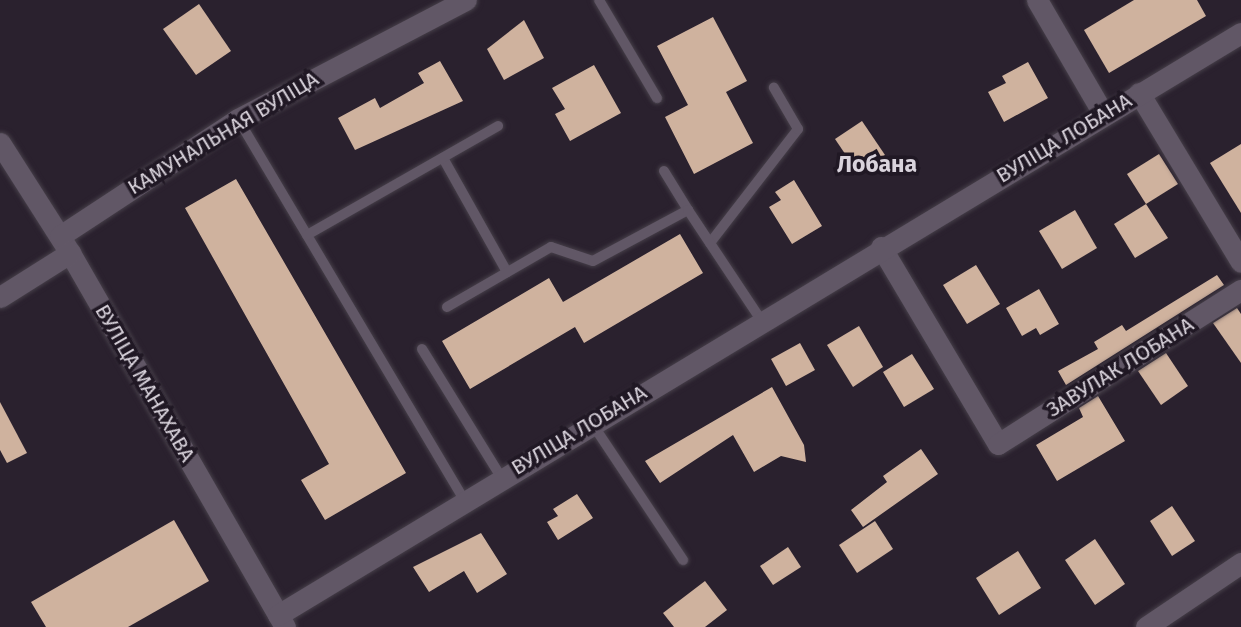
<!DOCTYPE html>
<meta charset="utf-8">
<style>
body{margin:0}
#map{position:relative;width:1241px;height:627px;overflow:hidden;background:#2a212e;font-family:"Fira Sans",sans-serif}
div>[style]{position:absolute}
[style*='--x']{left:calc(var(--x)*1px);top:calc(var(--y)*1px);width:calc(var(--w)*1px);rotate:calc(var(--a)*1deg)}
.building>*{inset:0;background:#cfb29e}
.roads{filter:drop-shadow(0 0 2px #463f49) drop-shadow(0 0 2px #463f49)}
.lane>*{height:10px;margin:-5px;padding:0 5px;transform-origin:5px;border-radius:5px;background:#615766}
.street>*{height:21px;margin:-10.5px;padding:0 10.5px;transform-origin:10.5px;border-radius:10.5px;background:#615766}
span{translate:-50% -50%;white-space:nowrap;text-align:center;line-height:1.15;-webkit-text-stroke:7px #201824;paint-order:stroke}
.street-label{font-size:21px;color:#d9d3dc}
.neighbourhood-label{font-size:23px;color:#d9d3dc;font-weight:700}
</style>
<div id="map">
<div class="building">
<div style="clip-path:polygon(1134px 0,1197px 0,1206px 16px,1109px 73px,1084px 30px)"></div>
<div style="clip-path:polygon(199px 4px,231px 51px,196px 75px,163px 29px)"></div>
<div style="clip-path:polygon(713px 17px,747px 81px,726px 92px,753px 143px,694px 174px,665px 117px,688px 105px,657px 46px)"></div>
<div style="clip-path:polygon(524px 20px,544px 58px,504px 80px,487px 49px)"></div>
<div style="clip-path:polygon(440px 61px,463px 101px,355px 150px,338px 118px,375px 98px,380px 108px,424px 83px,418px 73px)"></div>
<div style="clip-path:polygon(1028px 62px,1048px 98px,1004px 122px,988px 92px,1006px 83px,1002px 76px)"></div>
<div style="clip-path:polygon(594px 65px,621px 113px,570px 141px,555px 114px,565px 109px,552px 88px)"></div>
<div style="clip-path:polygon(862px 121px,885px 155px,858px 173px,835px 139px)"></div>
<div style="clip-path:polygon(1241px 144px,1241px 213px,1210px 163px)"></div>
<div style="clip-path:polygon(1159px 154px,1178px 184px,1146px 204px,1127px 174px)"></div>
<div style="clip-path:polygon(236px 179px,406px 473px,325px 520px,301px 480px,329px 464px,185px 208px)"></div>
<div style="clip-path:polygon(794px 180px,822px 226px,792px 244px,769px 207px,781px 200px,775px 192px)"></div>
<div style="clip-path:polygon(1146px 204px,1168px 238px,1135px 258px,1114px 224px)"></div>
<div style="clip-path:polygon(1075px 210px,1097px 248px,1062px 269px,1039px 231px)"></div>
<div style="clip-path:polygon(680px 234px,703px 273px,584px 343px,575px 327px,470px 389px,442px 341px,549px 278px,563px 302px)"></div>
<div style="clip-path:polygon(976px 265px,1000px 304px,967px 324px,943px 285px)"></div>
<div style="clip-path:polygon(1217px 275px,1224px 285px,1066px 385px,1058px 371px,1098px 349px,1094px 342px,1122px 325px,1126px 331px)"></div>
<div style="clip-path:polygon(1039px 289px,1059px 324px,1040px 335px,1036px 328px,1022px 336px,1006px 308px)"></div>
<div style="clip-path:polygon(1237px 308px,1241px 314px,1241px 363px,1213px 323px)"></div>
<div style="clip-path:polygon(859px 326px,883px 367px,853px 387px,827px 345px)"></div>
<div style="clip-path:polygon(800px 343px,815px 370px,786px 386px,771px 359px)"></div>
<div style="clip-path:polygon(1166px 353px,1188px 386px,1161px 405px,1138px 371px)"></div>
<div style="clip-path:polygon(912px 354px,934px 389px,904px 407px,883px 372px)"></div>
<div style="clip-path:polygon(772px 387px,804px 445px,806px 462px,781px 456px,754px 472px,733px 435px,660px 483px,645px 461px)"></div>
<div style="clip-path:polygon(1098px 396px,1125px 441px,1057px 481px,1036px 445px,1083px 417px,1079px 408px)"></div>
<div style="clip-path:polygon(0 402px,27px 453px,7px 463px,0 450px)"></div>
<div style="clip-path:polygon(921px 449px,938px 474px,863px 527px,851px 510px,887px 482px,883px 476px)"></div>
<div style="clip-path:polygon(577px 494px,593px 518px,558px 540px,547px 522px,558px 516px,553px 509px)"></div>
<div style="clip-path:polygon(1172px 506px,1195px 541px,1172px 556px,1150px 521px)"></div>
<div style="clip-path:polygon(174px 520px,209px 581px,128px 627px,46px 627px,31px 602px)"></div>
<div style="clip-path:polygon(875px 521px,893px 549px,857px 573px,839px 545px)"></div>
<div style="clip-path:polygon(481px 533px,507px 574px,477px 593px,464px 571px,429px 592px,413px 567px)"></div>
<div style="clip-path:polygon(1095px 539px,1125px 584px,1095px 605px,1065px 560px)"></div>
<div style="clip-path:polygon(788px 547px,801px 567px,773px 585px,760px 566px)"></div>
<div style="clip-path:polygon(1018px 551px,1041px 588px,999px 615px,976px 578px)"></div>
<div style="clip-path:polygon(705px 581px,727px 610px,705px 627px,674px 627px,663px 613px)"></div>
</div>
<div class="roads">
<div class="lane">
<div style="--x:599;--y:0;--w:114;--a:59.4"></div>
<div style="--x:238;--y:119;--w:442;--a:59.3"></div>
<div style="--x:443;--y:158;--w:131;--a:60.7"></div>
<div style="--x:664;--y:171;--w:46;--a:58.4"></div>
<div style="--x:307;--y:235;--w:220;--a:-29.7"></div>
<div style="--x:710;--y:243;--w:144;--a:-52.3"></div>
<div style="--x:798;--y:129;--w:48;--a:-120.3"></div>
<div style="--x:447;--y:307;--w:120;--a:-30"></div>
<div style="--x:551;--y:247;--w:44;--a:18.4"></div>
<div style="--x:593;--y:261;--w:108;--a:-28.2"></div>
<div style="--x:688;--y:210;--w:132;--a:56.4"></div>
<div style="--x:422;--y:349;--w:150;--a:58.3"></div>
<div style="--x:591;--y:422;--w:166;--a:56.3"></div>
</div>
<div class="street">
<div style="--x:1037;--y:0;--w:133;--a:59.8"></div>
<div style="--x:1139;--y:93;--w:197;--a:58.9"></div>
<div style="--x:0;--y:143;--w:130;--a:57.5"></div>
<div style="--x:70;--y:253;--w:431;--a:60.1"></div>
<div style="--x:60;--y:236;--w:213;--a:-33.3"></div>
<div style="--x:238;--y:119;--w:257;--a:-27.6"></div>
<div style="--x:881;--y:247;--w:229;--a:59.3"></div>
<div style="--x:998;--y:444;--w:288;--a:-32.4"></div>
<div style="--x:0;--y:297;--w:83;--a:-32.2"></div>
<div style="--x:278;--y:615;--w:1125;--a:-31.15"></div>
<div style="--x:1146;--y:627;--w:115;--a:-34"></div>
</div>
</div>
<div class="street-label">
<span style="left:223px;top:133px;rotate:-31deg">КАМУНАЛЬНАЯ ВУЛІЦА</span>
<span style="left:1064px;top:138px;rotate:-31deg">ВУЛІЦА ЛОБАНА</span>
<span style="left:1120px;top:367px;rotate:-32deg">ЗАВУЛАК ЛОБАНА</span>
<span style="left:145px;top:383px;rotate:60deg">ВУЛІЦА МАНАХАВА</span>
<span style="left:579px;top:430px;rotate:-31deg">ВУЛІЦА ЛОБАНА</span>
</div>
<div class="neighbourhood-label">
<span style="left:877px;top:164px">Лобана</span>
</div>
</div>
